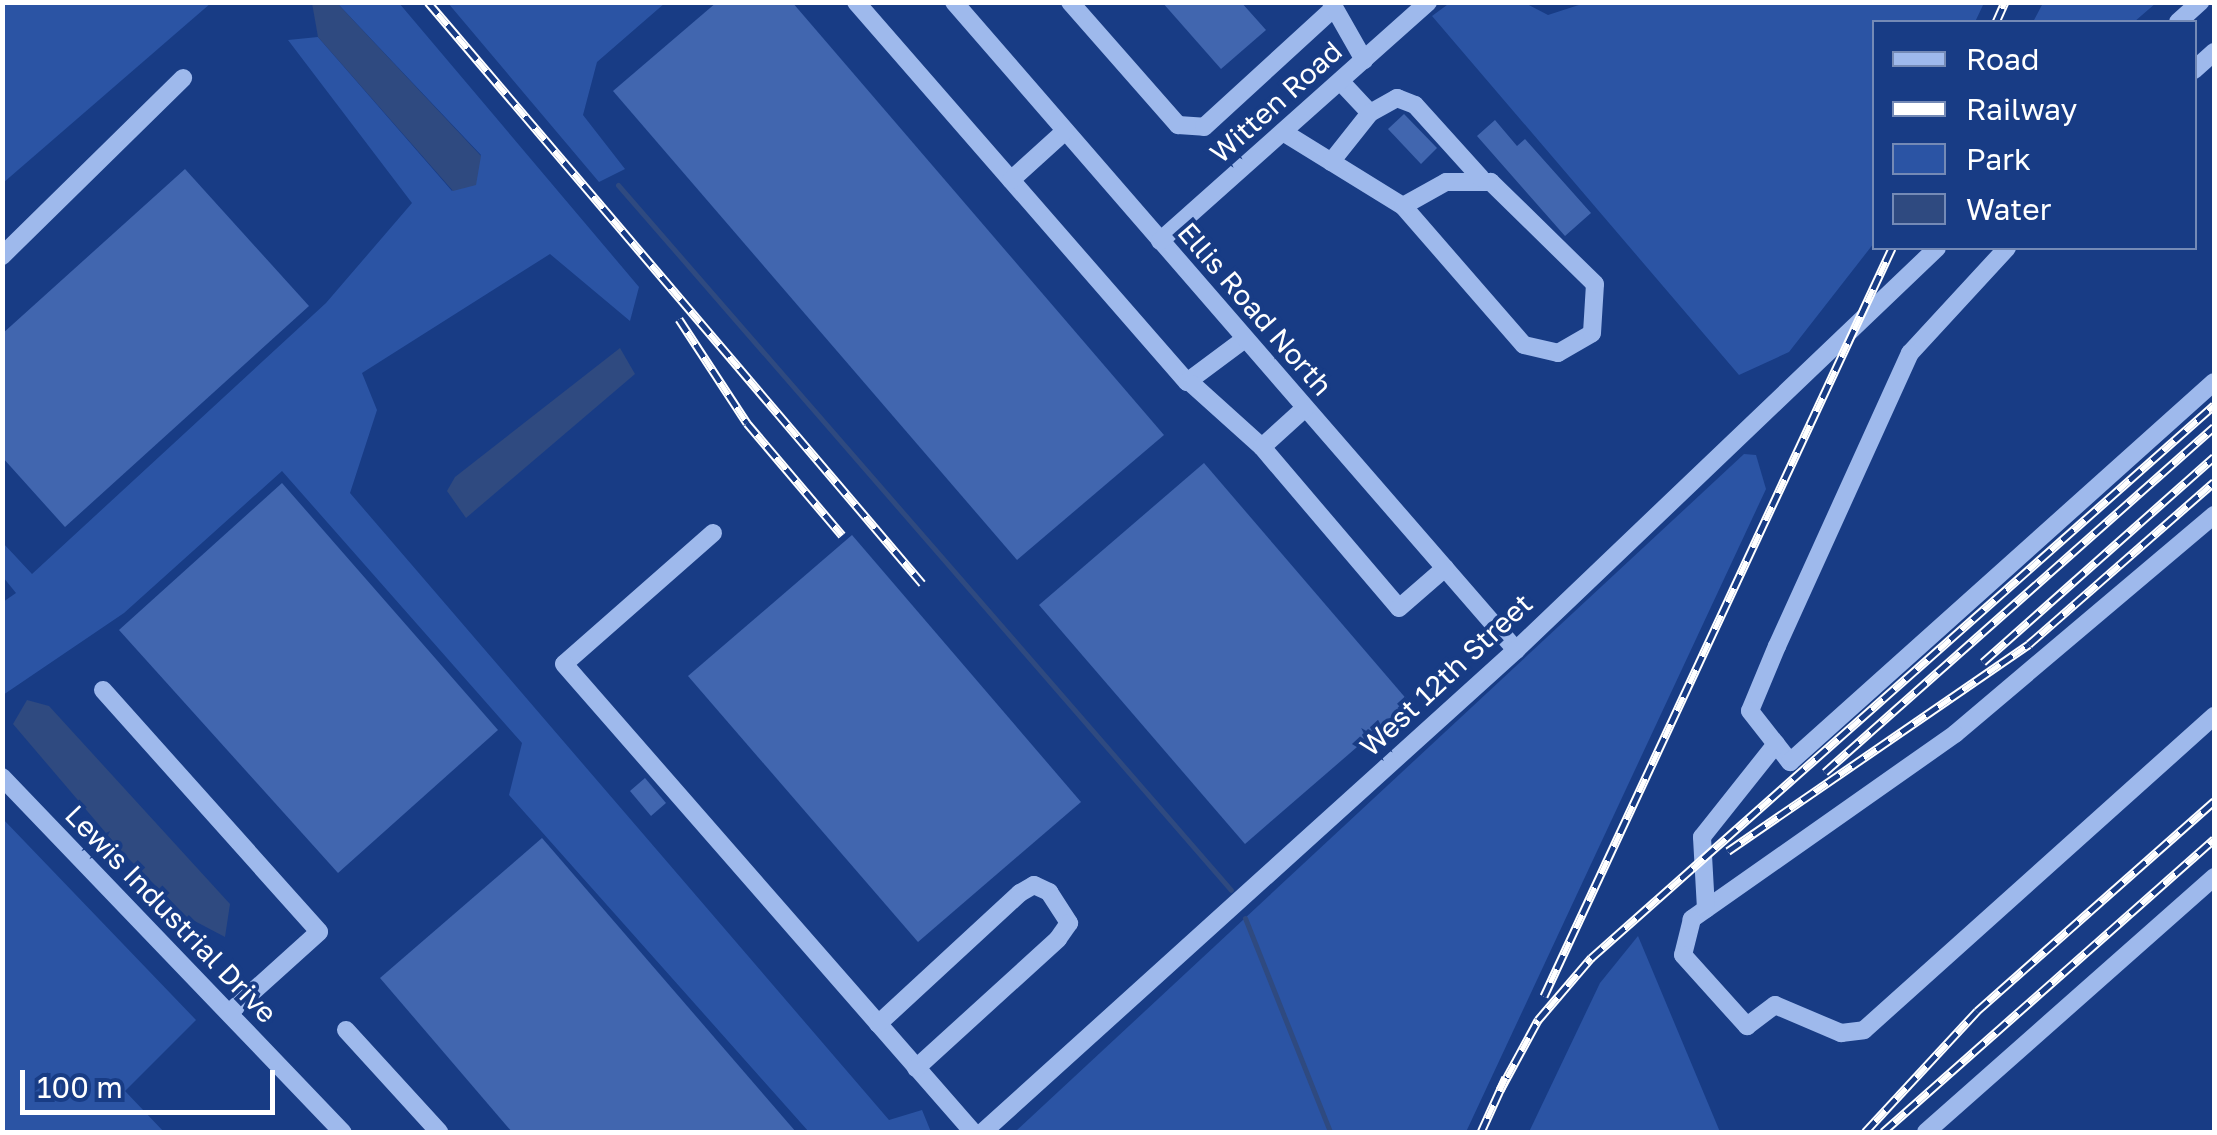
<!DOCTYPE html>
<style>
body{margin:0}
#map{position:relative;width:2217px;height:1135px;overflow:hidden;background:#183c85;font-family:"Golos Text",sans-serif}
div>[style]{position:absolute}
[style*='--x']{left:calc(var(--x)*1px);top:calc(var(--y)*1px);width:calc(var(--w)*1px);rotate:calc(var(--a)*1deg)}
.green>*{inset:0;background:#2b54a4}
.water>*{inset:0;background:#2f4a80}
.stream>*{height:5px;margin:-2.5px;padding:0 2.5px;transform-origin:2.5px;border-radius:2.5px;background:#2f4a80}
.building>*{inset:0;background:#4166af}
.minor>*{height:18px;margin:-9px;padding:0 9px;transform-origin:9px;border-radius:9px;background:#9eb9ec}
.rail>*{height:9px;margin-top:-4.5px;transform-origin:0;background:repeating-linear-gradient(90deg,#183c85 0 15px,#fff 0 30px);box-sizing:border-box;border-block:2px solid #fff}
span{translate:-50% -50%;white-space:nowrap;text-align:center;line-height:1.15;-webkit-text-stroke:8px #183c85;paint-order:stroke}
.street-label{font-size:28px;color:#fff}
.frame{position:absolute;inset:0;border:5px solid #fff;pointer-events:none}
.legend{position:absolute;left:1872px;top:20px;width:325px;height:230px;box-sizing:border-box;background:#183c85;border:2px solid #748ab6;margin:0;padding:12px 18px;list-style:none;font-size:30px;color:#fff}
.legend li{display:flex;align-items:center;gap:20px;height:50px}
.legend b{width:50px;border:2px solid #748ab6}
.scale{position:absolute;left:20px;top:1070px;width:255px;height:45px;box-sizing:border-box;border:5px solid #fff;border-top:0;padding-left:12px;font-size:30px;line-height:35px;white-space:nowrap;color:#fff;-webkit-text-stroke:8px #183c85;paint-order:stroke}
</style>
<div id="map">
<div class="green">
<div style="clip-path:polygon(3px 2px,211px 2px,211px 3px,3px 183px)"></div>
<div style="clip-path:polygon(1451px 2px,1525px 3px,1548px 15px,1588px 2px,1984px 3px,1975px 22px,1874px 22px,1874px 243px,1789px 352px,1739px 375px,1432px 16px)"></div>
<div style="clip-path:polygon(337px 3px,399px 3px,639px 287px,630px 321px,550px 254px,362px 373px,377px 410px,350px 493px,889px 1120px,922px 1110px,931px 1132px,809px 1132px,509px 795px,522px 743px,282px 471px,124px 613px,3px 695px,3px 602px,16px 593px,3px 577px,3px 543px,32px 574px,326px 303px,412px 203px,288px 40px,318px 37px,452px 191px,481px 155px)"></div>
<div style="clip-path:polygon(448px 3px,665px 3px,597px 62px,583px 115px,625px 169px,599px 182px)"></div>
<div style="clip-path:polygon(2043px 3px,2043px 2px,2156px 3px,2134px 22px,2033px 22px)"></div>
<div style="clip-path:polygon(1744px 454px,1756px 455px,1766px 489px,1466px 1132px,1015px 1132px)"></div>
<div style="clip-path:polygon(2px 818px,196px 1020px,125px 1091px,164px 1132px,3px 1132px)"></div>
<div style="clip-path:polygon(1638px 936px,1720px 1132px,1529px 1132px,1600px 983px)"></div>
</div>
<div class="water">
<div style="clip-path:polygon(312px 3px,337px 3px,481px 156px,476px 185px,453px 191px,318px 37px)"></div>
<div style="clip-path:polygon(620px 348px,635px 374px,466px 518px,447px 491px,455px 477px)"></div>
<div style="clip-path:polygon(27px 700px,49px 706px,230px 904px,225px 937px,187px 917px,123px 853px,13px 724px)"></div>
</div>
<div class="stream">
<div style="--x:618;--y:185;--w:934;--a:48.99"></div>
<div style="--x:1245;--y:918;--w:230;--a:68.3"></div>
</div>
<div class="building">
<div style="clip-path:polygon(717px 2px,792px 2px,1164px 435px,1017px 560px,613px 91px)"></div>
<div style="clip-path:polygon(1162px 2px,1241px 2px,1266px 30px,1221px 69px)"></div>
<div style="clip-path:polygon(1404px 114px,1437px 148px,1421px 164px,1388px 129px)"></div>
<div style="clip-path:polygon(1495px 120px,1517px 146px,1525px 139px,1591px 213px,1565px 236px,1477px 136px)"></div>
<div style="clip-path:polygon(185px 169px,309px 306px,65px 527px,2px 457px,2px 334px)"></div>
<div style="clip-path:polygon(1204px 463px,1409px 702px,1245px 844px,1039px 605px)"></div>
<div style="clip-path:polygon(282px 483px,498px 730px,338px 873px,119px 630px)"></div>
<div style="clip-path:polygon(852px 535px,1081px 802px,918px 942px,688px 676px)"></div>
<div style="clip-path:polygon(645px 778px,666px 803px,651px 816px,630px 791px)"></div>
<div style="clip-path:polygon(542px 838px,796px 1132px,512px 1132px,380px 978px)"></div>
</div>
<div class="minor">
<div style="--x:856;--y:2;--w:504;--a:48.94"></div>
<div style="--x:1187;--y:382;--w:72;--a:-36.6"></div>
<div style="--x:954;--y:2;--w:858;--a:49.07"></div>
<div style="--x:1070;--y:2;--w:164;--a:48.7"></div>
<div style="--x:1178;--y:125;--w:26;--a:4"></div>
<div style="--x:1204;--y:127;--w:176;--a:-42.5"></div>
<div style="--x:1331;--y:2;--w:67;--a:60.4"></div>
<div style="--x:2178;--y:22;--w:30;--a:-42"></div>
<div style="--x:2194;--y:70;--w:27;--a:-42"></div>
<div style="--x:1341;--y:82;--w:42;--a:46.9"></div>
<div style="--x:1283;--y:132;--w:141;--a:31.7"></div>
<div style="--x:1403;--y:206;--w:184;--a:49"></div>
<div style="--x:1524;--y:345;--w:35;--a:13"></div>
<div style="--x:1558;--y:353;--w:39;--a:-30"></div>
<div style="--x:1592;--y:333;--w:49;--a:-86.5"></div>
<div style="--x:1595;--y:284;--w:146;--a:-135.6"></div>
<div style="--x:1491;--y:182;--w:45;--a:180"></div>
<div style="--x:1446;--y:182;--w:49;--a:150.8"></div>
<div style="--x:1331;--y:162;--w:63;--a:-51.5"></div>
<div style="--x:1370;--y:113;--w:31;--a:-29"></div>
<div style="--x:1397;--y:98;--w:19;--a:21"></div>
<div style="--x:1415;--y:105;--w:98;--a:47.9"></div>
<div style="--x:1011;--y:180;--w:73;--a:-42.2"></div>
<div style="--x:1160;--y:241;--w:359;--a:-41.7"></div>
<div style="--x:2007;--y:248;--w:143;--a:132.7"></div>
<div style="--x:1910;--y:353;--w:322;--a:114.4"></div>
<div style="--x:1777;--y:646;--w:70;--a:112.6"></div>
<div style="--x:1750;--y:711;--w:65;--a:51.9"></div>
<div style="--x:1790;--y:762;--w:569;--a:-41.87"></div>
<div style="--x:2;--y:256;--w:254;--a:-44.5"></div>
<div style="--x:1192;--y:384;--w:94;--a:42"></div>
<div style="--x:1305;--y:408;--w:58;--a:137.8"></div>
<div style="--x:1262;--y:447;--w:211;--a:49.6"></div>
<div style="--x:1399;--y:608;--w:61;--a:-41"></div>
<div style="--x:2214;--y:515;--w:339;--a:139.8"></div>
<div style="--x:1955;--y:734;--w:322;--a:144.9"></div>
<div style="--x:1692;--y:919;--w:37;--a:104"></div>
<div style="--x:1683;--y:955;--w:96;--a:48"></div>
<div style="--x:1747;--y:1026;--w:35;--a:-37"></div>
<div style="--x:1775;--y:1005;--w:72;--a:23"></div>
<div style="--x:1841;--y:1033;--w:23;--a:-7"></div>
<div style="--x:1864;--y:1030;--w:470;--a:-41.9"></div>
<div style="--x:713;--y:533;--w:198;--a:138.7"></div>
<div style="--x:564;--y:664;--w:622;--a:48.85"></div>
<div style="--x:103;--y:690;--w:324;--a:48.2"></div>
<div style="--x:319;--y:932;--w:121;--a:138"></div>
<div style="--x:2;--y:777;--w:492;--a:46.2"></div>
<div style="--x:1706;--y:909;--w:72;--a:-93.2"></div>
<div style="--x:1702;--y:837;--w:119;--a:-51.5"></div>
<div style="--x:878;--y:1024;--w:193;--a:-42.7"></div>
<div style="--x:1020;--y:893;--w:16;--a:-30"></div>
<div style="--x:1034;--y:885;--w:17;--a:25"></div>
<div style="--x:1049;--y:892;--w:37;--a:57"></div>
<div style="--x:1069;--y:923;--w:19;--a:125"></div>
<div style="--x:1058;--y:939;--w:192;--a:137.7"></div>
<div style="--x:346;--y:1030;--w:138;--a:47.6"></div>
<div style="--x:983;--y:1132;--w:719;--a:-42.12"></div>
<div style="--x:1516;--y:650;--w:582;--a:-43.68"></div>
<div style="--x:1926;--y:1132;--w:385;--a:-41.5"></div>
</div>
<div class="rail">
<div style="--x:428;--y:2;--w:763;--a:49.63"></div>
<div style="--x:1996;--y:22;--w:22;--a:-66"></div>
<div style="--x:679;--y:319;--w:124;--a:56.8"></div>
<div style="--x:747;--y:423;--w:147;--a:49.7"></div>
<div style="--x:1983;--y:662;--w:309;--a:-41.6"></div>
<div style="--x:1825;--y:772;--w:520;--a:-41.57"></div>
<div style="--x:1728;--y:851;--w:365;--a:-34.5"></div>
<div style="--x:2029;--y:644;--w:246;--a:-41.2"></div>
<div style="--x:1544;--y:996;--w:825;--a:-65.05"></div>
<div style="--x:1500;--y:1090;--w:80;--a:-61.5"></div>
<div style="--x:1538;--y:1020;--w:82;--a:-49.5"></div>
<div style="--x:1591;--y:958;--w:833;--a:-41.59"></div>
<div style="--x:1481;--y:1132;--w:60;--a:-65.6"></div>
<div style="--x:1865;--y:1132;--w:165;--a:-47.2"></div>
<div style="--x:1977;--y:1011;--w:317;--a:-41.5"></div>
<div style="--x:1883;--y:1132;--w:442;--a:-41.5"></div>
</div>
<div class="street-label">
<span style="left:1276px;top:102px;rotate:-42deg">Witten Road</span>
<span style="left:1255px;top:309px;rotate:49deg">Ellis Road North</span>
<span style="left:1446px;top:675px;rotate:-43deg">West 12th Street</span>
<span style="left:171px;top:914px;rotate:46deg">Lewis Industrial Drive</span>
</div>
<div class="frame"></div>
<ul class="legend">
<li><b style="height:12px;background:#9eb9ec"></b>Road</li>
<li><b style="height:12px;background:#fff"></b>Railway</li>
<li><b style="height:28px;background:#2b54a4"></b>Park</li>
<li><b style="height:28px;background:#2f4a80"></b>Water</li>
</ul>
<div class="scale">100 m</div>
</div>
